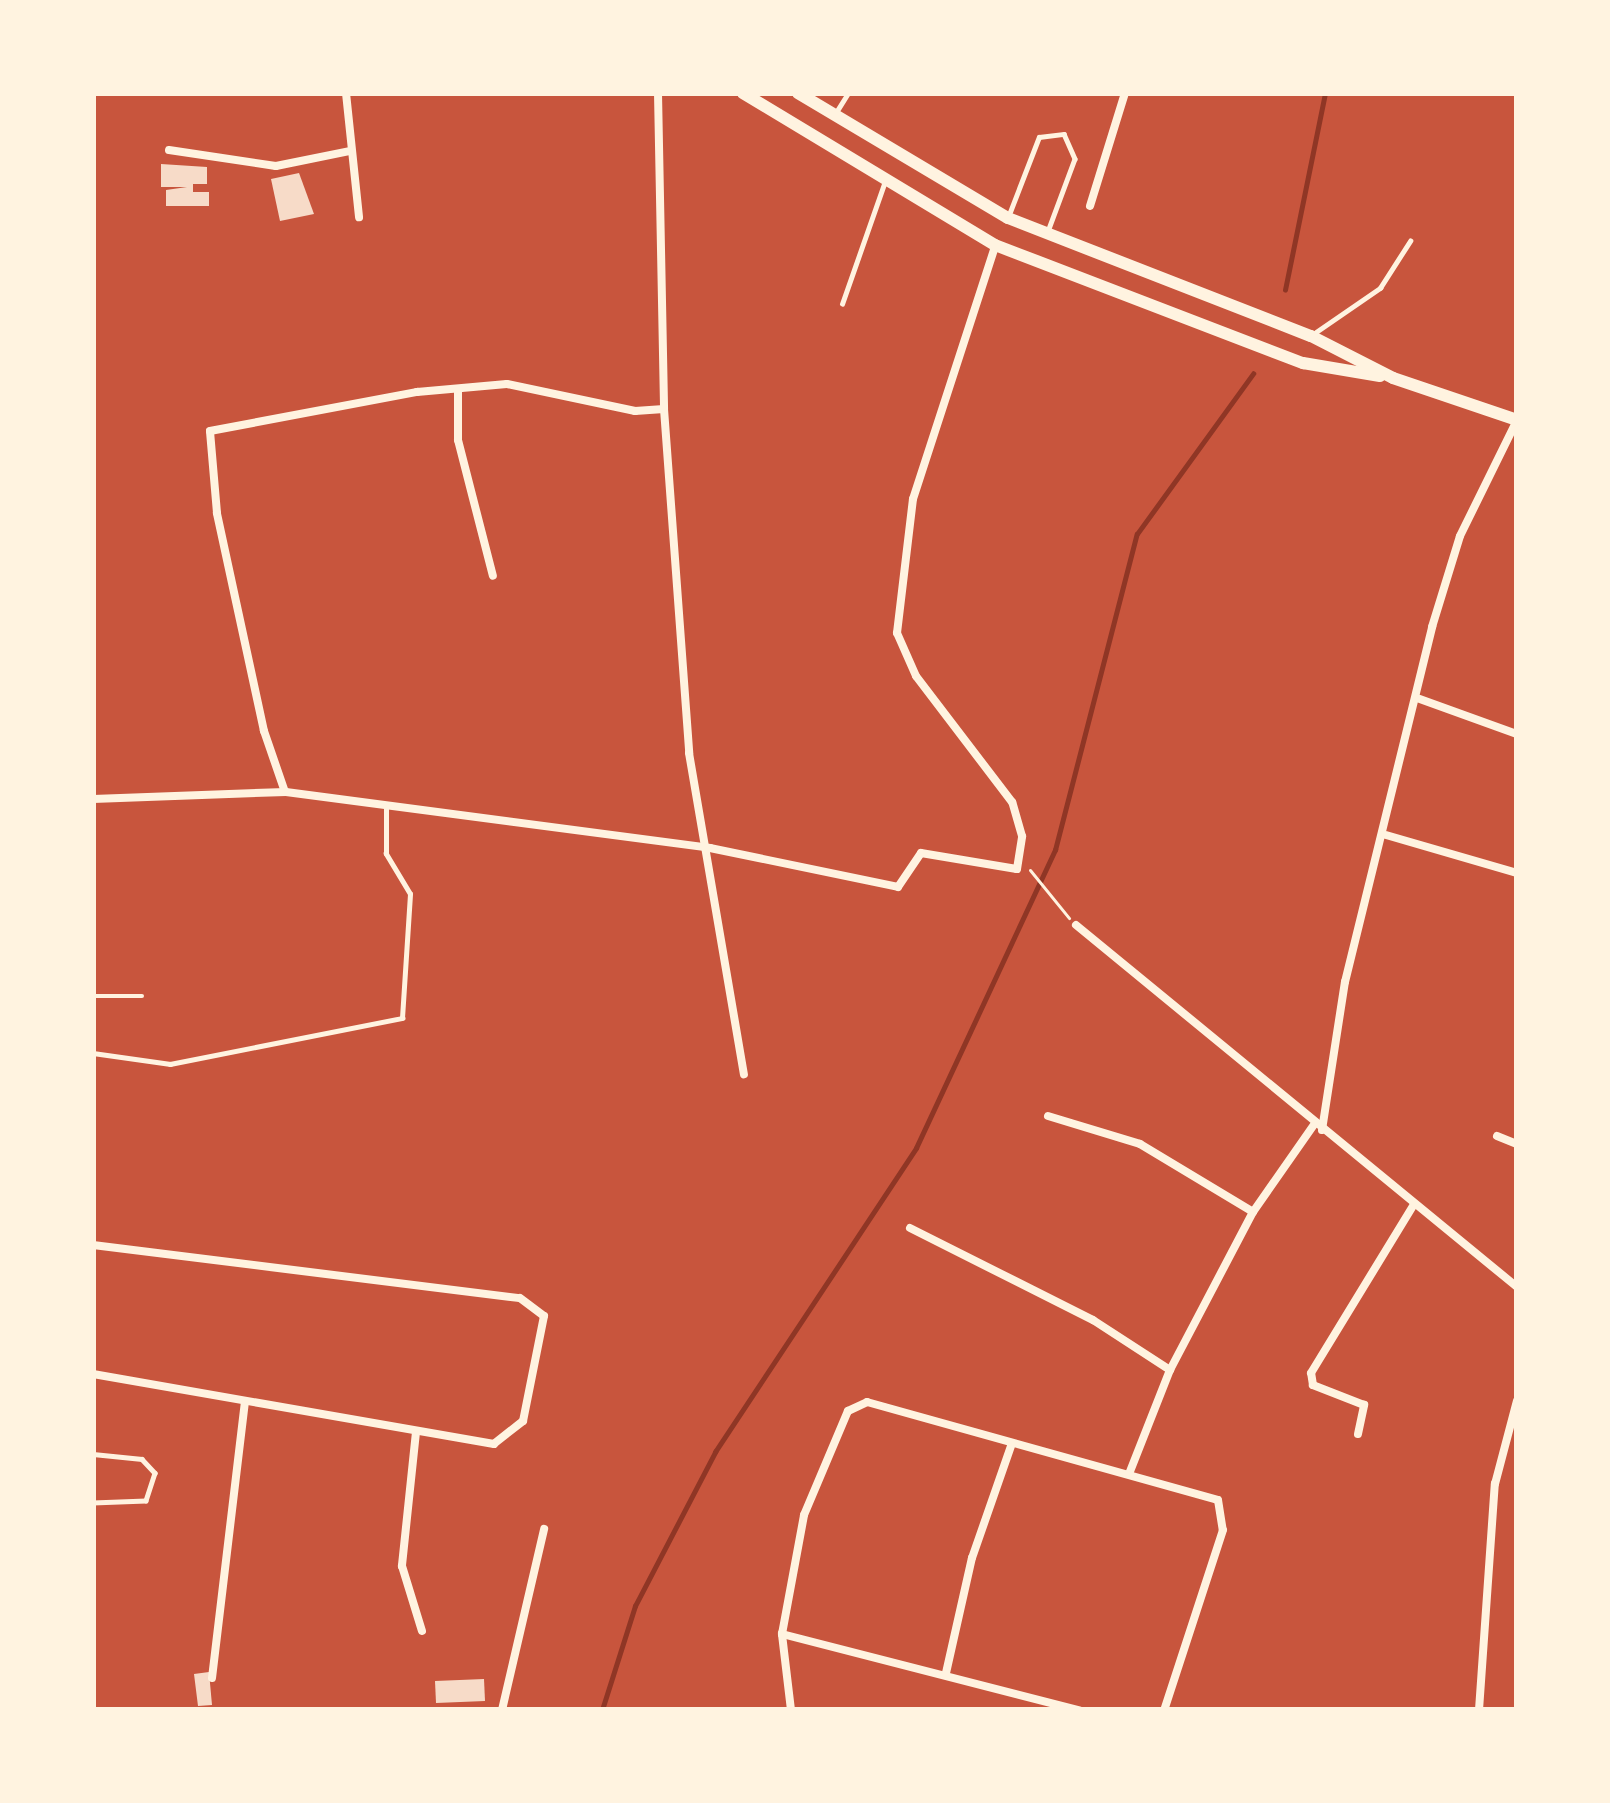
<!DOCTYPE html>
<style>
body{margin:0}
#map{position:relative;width:1610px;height:1803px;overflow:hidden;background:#c8553d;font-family:"IBM Plex Sans",sans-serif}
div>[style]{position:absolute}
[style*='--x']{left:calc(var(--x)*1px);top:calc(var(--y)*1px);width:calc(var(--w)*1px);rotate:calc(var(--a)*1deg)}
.stream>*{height:4.5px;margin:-2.25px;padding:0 2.25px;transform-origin:2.25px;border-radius:2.25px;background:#8f3625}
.building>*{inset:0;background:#f7dbc8}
.path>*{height:3px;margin:-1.5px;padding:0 1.5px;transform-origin:1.5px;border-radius:1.5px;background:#fff3e0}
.service>*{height:4.5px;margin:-2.25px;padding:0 2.25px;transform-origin:2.25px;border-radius:2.25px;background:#fff3e0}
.minor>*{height:8px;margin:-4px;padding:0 4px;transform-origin:4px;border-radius:4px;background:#fff3e0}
.secondary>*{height:12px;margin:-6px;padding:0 6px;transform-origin:6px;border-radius:6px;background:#fff3e0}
span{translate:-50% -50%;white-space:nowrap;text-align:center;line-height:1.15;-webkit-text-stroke:9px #fff3e0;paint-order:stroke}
.frame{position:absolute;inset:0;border:96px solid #fff3e0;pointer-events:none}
</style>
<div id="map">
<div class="stream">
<div style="--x:1285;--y:290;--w:201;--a:-78.5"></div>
<div style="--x:602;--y:1710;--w:109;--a:-72.4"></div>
<div style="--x:635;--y:1606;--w:174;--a:-62.5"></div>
<div style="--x:715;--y:1452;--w:364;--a:-56.5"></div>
<div style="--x:916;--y:1148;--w:329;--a:-65"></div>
<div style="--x:1055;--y:850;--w:326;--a:-75.5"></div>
<div style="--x:1137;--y:534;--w:198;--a:-54.1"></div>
</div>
<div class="building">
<div style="clip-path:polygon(161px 164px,207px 167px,207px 184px,193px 184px,193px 192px,209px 192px,209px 206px,166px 206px,166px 190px,187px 187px,161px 187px)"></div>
<div style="clip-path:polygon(299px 173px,314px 214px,280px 221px,271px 179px)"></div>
<div style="clip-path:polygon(209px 1672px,212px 1705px,198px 1706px,194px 1674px)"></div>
<div style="clip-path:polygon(484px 1679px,485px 1701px,436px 1703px,435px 1681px)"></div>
</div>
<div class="path">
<div style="--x:1030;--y:870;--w:62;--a:50.9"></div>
</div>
<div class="service">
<div style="--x:835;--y:114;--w:25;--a:-58"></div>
<div style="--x:1010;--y:212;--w:80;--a:-68.9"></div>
<div style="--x:1039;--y:137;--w:25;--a:-7"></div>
<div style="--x:1064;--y:134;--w:27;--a:66"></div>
<div style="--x:1075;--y:159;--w:75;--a:110.4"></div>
<div style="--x:842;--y:304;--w:130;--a:-70.7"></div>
<div style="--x:1316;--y:332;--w:78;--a:-34.5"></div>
<div style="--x:1380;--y:288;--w:56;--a:-57.4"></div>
<div style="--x:93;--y:996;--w:49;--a:0"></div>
<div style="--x:93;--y:1053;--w:78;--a:8.1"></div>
<div style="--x:170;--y:1064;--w:237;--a:-11.2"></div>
<div style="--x:402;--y:1018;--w:124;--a:-86.3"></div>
<div style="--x:410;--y:894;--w:47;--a:-121"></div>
<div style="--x:386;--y:854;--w:47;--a:-90"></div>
<div style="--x:93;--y:1454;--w:49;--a:5.8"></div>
<div style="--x:142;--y:1459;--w:19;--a:47"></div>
<div style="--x:155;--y:1473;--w:29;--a:108"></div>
<div style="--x:146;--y:1501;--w:53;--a:177.8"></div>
</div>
<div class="minor">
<div style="--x:346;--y:93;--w:125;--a:84"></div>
<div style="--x:658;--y:93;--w:316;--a:88.9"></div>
<div style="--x:664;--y:409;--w:345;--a:85.8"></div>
<div style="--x:689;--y:753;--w:326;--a:80.3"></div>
<div style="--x:169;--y:150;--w:108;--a:8.5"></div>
<div style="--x:276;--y:166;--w:76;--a:-11.5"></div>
<div style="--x:1090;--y:206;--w:118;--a:-72.8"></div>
<div style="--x:458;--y:389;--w:51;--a:90"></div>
<div style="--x:458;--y:440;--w:140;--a:75.6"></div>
<div style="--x:1417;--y:698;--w:106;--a:19.8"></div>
<div style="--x:285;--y:792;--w:65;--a:-109"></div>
<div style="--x:264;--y:731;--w:223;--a:-102.2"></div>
<div style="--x:217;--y:513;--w:82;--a:-94.9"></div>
<div style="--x:210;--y:431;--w:211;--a:-10.7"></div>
<div style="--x:417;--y:392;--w:90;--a:-5.1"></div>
<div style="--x:507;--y:384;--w:131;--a:11.9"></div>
<div style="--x:635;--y:411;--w:29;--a:-4"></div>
<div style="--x:93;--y:799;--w:193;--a:-2.1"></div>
<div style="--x:286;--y:792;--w:428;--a:7.5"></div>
<div style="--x:710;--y:848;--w:192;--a:11.7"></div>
<div style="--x:898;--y:887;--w:41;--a:-55.9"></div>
<div style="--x:921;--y:853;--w:97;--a:9.5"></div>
<div style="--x:1017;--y:869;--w:33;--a:-81"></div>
<div style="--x:1022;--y:836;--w:35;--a:-106"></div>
<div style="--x:1012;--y:802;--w:158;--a:-127.3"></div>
<div style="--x:916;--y:676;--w:47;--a:-113.8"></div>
<div style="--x:897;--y:633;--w:135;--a:-83.2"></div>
<div style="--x:913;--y:499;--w:266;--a:-72"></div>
<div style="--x:1386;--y:835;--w:136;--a:16.2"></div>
<div style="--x:1076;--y:925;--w:571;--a:39.38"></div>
<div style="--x:1048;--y:1116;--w:96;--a:16.9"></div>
<div style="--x:1140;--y:1144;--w:132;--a:31"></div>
<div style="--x:1322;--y:1130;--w:150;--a:-81.2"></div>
<div style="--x:1345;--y:982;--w:366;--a:-76.2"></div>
<div style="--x:1432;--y:627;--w:95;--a:-72.9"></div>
<div style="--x:1460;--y:536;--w:129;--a:-63.8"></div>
<div style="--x:1497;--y:1136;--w:22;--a:22"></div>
<div style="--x:910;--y:1228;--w:205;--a:26.7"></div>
<div style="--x:1093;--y:1320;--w:92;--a:33"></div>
<div style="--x:93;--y:1245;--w:430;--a:7.1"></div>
<div style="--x:520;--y:1298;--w:30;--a:37"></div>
<div style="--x:544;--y:1316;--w:107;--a:101.3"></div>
<div style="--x:523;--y:1421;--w:37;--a:142"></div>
<div style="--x:494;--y:1444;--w:407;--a:-170.1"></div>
<div style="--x:416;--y:1432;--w:135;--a:96"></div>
<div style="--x:402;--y:1566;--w:68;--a:72.9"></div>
<div style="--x:1358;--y:1434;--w:30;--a:-78"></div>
<div style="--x:1364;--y:1405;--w:55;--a:-158.6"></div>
<div style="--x:1313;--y:1385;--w:12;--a:-99"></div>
<div style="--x:1311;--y:1373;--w:198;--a:-58.6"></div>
<div style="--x:1129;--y:1474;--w:112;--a:-68.5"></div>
<div style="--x:1170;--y:1370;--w:178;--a:-62.3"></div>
<div style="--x:1253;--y:1212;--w:108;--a:-55.1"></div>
<div style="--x:782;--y:1634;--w:307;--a:14.4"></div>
<div style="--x:946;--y:1673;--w:118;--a:-77.3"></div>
<div style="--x:972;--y:1558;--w:119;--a:-70.8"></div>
<div style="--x:212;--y:1678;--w:277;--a:-83.2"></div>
<div style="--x:502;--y:1710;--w:186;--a:-76.9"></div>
<div style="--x:791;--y:1710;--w:77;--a:-96.8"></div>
<div style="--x:782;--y:1634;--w:121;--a:-79.5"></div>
<div style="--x:804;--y:1515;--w:113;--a:-67.1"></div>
<div style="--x:848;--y:1411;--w:21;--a:-25"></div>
<div style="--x:867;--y:1402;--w:364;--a:15.6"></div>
<div style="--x:1218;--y:1500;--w:30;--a:81"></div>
<div style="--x:1223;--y:1530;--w:189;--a:108.1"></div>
<div style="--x:1479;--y:1710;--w:227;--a:-86"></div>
<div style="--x:1495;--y:1484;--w:86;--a:-75.2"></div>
</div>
<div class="secondary">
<div style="--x:743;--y:93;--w:294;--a:31.1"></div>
<div style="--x:995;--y:245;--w:330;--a:21"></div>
<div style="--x:1303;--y:363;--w:78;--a:9.6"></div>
<div style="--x:798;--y:93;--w:244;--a:30.8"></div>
<div style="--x:1008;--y:218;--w:325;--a:21.3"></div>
<div style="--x:1311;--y:336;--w:92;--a:27.1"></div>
<div style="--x:1393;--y:378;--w:131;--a:18.7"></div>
</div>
<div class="frame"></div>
</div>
